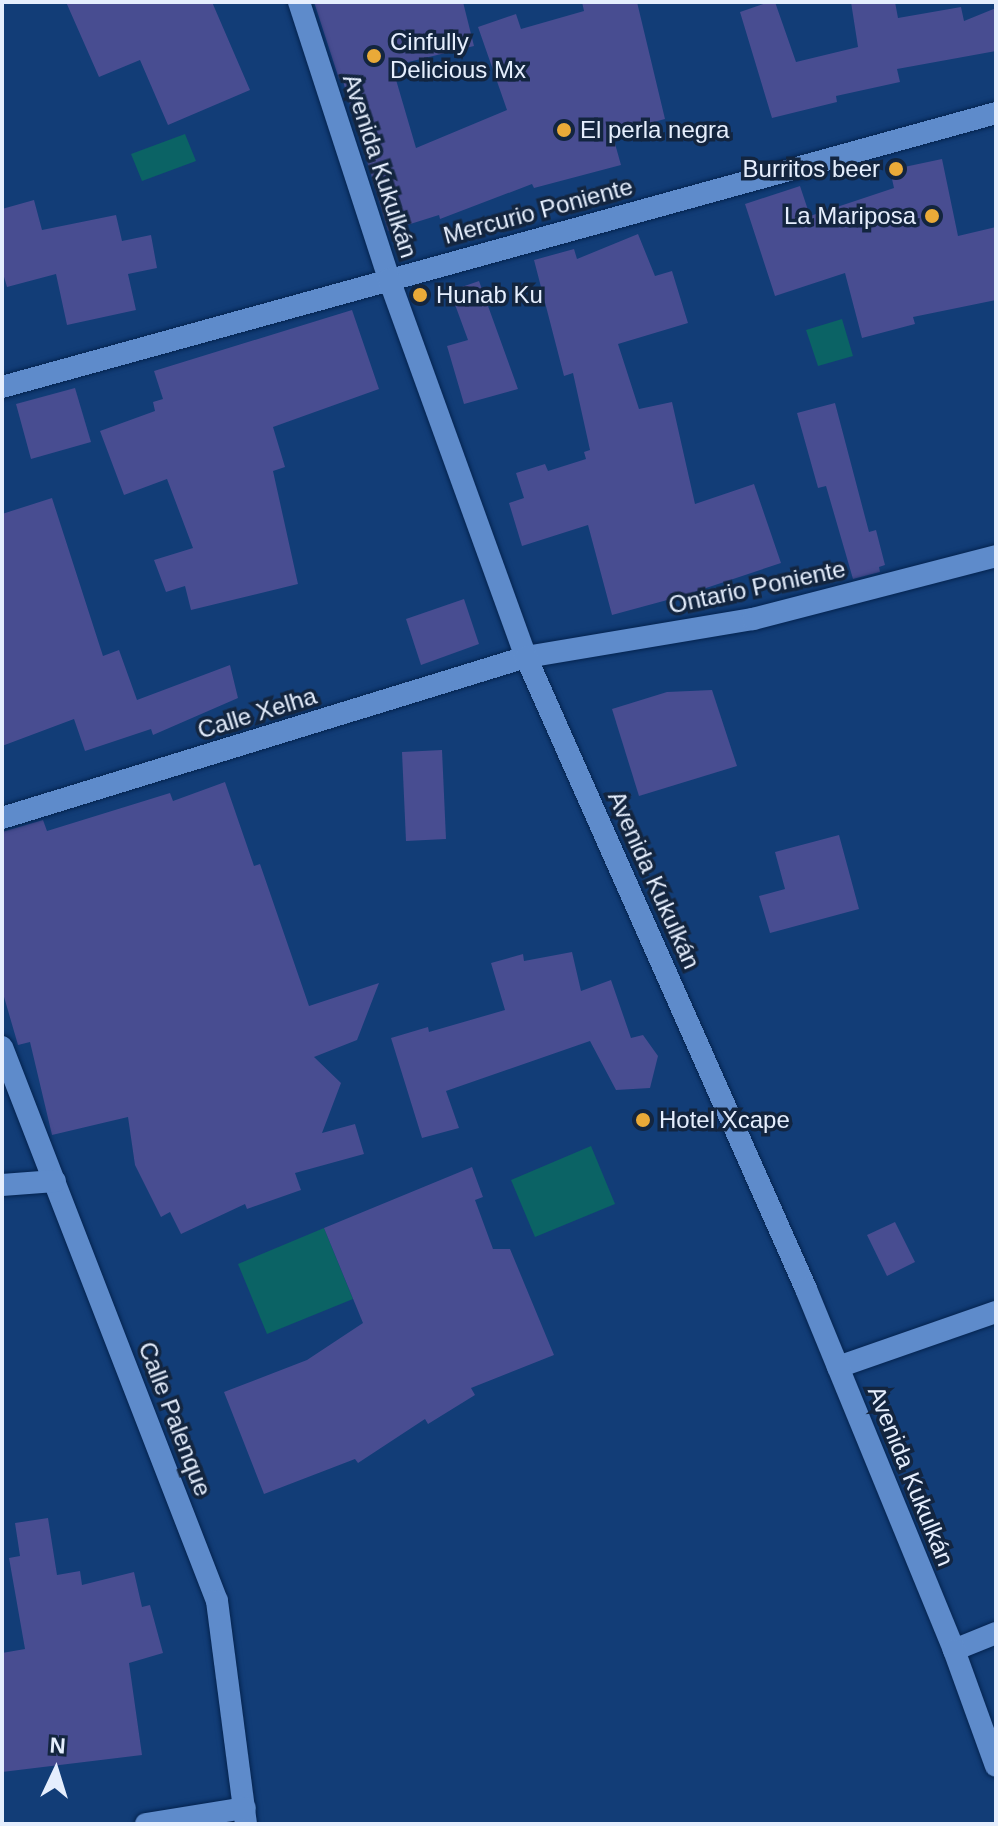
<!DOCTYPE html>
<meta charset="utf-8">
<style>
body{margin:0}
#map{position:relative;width:998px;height:1826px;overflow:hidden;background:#123d77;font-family:Helvetica,sans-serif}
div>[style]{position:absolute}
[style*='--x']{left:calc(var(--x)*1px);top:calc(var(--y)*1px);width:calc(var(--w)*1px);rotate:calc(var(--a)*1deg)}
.water>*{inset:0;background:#0b6365}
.building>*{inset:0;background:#484d91}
.roads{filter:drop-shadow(0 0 2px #04234f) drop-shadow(0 0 2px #04234f)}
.minor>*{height:22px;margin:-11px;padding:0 11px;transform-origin:11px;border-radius:11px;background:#5e8bcb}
.tertiary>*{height:22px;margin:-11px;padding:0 11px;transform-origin:11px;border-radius:11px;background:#5e8bcb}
.dots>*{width:22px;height:22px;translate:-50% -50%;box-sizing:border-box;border:4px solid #13253f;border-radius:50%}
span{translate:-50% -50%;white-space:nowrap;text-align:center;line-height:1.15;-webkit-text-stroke:7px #13253f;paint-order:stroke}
.poi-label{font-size:24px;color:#e5eefd}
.left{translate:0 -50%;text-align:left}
.right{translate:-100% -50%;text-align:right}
.street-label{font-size:24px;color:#e5eefd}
.frame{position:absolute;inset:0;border:4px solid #e5eefd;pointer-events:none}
.north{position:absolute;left:16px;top:1730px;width:80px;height:80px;-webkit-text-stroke:6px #13253f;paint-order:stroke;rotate:4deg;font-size:22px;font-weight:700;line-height:32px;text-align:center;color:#e5eefd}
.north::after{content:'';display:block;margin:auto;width:28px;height:36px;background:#e5eefd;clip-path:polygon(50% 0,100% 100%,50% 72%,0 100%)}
</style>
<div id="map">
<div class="water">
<div style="clip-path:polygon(185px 134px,196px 161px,142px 181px,131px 154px)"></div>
<div style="clip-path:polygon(842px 319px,853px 356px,818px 366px,806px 330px)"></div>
<div style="clip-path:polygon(591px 1146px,615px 1204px,535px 1237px,511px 1180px)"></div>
<div style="clip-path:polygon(324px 1228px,353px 1299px,267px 1334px,238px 1264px)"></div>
</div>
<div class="building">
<div style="clip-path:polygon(66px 2px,212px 2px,250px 90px,168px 125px,140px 60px,99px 77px)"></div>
<div style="clip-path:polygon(314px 2px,463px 2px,474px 46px,392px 66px,416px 148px,507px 110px,478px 27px,516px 14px,521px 29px,584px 11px,582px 2px,637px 2px,665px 119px,612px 133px,621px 165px,534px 188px,532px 184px,440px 219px,439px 215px,388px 231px,342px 78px,339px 79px)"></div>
<div style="clip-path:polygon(769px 2px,775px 2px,796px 62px,858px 47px,851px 2px,895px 2px,898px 18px,961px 7px,964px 21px,996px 8px,996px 51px,897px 69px,900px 82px,836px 96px,837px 102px,772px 118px,740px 12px)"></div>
<div style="clip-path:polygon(942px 159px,958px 236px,996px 227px,996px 300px,913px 317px,915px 324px,862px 338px,845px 273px,775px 296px,745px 204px,800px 186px,810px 216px,894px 188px,890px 170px)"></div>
<div style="clip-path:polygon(34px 200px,42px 230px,116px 215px,122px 241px,151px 235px,157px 268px,128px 274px,136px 310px,67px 325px,56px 274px,7px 287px,2px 270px,2px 209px)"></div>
<div style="clip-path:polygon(638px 234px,655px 276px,672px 271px,688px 323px,618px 344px,639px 409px,672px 402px,695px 504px,754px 484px,781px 563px,682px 596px,612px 615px,588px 525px,522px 546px,509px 503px,524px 498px,516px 473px,545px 464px,548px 471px,586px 459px,584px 452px,590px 450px,573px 373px,564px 376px,534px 260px,574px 249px,577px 259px)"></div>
<div style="clip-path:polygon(479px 281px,518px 389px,464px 404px,447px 346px,468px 340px,450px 291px)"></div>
<div style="clip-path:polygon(352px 310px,379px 389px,273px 427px,285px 467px,273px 471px,298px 584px,191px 610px,185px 586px,166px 592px,154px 560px,193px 548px,167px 479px,124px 495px,100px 431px,155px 411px,153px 402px,163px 399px,154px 371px)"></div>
<div style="clip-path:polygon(75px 388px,91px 442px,31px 459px,16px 404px)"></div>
<div style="clip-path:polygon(835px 403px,869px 532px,876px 530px,885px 565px,879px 567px,880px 572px,853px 579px,826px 486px,818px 488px,797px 413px)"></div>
<div style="clip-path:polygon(52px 498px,103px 656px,119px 650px,137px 700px,230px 665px,238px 698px,153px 735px,151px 729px,85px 751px,74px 719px,2px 746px,2px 514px)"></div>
<div style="clip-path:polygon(464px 599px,479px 644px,421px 665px,406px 619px)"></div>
<div style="clip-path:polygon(712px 690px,737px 766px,639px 796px,612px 709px,667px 692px)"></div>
<div style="clip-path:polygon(442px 750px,446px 839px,406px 841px,402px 752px)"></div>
<div style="clip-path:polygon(225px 782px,254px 866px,260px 864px,309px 1006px,379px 983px,357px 1040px,314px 1057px,341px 1083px,322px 1133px,355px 1124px,364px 1154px,295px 1173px,301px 1190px,247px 1209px,245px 1204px,181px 1234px,170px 1212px,161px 1217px,135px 1165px,128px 1117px,52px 1135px,30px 1042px,18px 1045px,2px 990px,2px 832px,43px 820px,47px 831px,170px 793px,173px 801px)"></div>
<div style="clip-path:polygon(839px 835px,859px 909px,770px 933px,759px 896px,785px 889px,775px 852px)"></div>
<div style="clip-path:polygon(572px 952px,581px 991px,611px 980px,631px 1038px,643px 1035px,658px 1056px,650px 1088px,616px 1090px,590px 1041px,446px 1091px,459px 1128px,422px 1138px,391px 1038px,428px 1027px,429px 1032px,505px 1010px,491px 963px,523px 954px,524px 961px)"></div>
<div style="clip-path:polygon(472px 1167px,483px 1197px,475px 1200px,493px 1249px,510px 1249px,554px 1355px,471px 1388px,475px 1395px,428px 1424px,425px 1419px,358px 1463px,355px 1459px,264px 1494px,224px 1392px,307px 1360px,363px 1323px,324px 1228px)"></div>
<div style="clip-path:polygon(895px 1222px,915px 1262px,887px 1276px,867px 1235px)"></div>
<div style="clip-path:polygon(48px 1518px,57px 1575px,80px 1571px,82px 1585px,134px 1572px,142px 1607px,150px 1605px,163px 1653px,129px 1663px,142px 1755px,2px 1772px,2px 1653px,25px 1649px,9px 1558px,20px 1556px,15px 1523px)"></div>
</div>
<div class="roads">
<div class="minor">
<div style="--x:2;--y:387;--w:1031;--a:-15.41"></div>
<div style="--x:2;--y:818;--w:548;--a:-17.08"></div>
<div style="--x:526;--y:657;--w:230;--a:-9.5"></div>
<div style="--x:753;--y:619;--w:251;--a:-14.5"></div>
<div style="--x:2;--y:1047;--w:594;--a:68.79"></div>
<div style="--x:217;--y:1601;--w:225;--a:82.6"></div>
<div style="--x:2;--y:1185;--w:53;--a:-4.3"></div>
<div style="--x:838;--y:1367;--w:167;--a:-19.2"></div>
<div style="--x:954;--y:1650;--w:45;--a:-22"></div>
<div style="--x:146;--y:1824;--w:100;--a:-9.2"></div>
</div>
<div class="tertiary">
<div style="--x:299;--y:2;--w:291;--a:72"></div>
<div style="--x:389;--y:279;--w:402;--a:70.1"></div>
<div style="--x:526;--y:657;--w:691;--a:66.1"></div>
<div style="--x:806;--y:1289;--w:390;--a:67.7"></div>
<div style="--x:954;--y:1650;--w:123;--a:70.1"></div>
</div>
</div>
<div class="dots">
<div style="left:374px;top:56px;background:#eaaa38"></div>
<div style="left:564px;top:130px;background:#eaaa38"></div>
<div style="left:896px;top:169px;background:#eaaa38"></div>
<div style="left:932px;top:216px;background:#eaaa38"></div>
<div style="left:420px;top:295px;background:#eaaa38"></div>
<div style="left:643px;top:1120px;background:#eaaa38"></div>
</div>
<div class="poi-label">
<span class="left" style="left:390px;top:56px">Cinfully<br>Delicious Mx</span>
<span class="left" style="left:580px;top:130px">El perla negra</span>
<span class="right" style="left:880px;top:169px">Burritos beer</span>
<span class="right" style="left:916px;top:216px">La Mariposa</span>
<span class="left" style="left:436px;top:295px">Hunab Ku</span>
<span class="left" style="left:659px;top:1120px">Hotel Xcape</span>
</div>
<div class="street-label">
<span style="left:380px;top:166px;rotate:72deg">Avenida Kukulkán</span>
<span style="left:538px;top:211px;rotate:-15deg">Mercurio Poniente</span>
<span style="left:757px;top:587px;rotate:-12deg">Ontario Poniente</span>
<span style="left:257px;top:713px;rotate:-17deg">Calle Xelha</span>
<span style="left:654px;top:880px;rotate:66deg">Avenida Kukulkán</span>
<span style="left:175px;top:1419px;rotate:69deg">Calle Palenque</span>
<span style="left:911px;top:1476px;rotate:68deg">Avenida Kukulkán</span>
</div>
<div class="frame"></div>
<div class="north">N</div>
</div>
